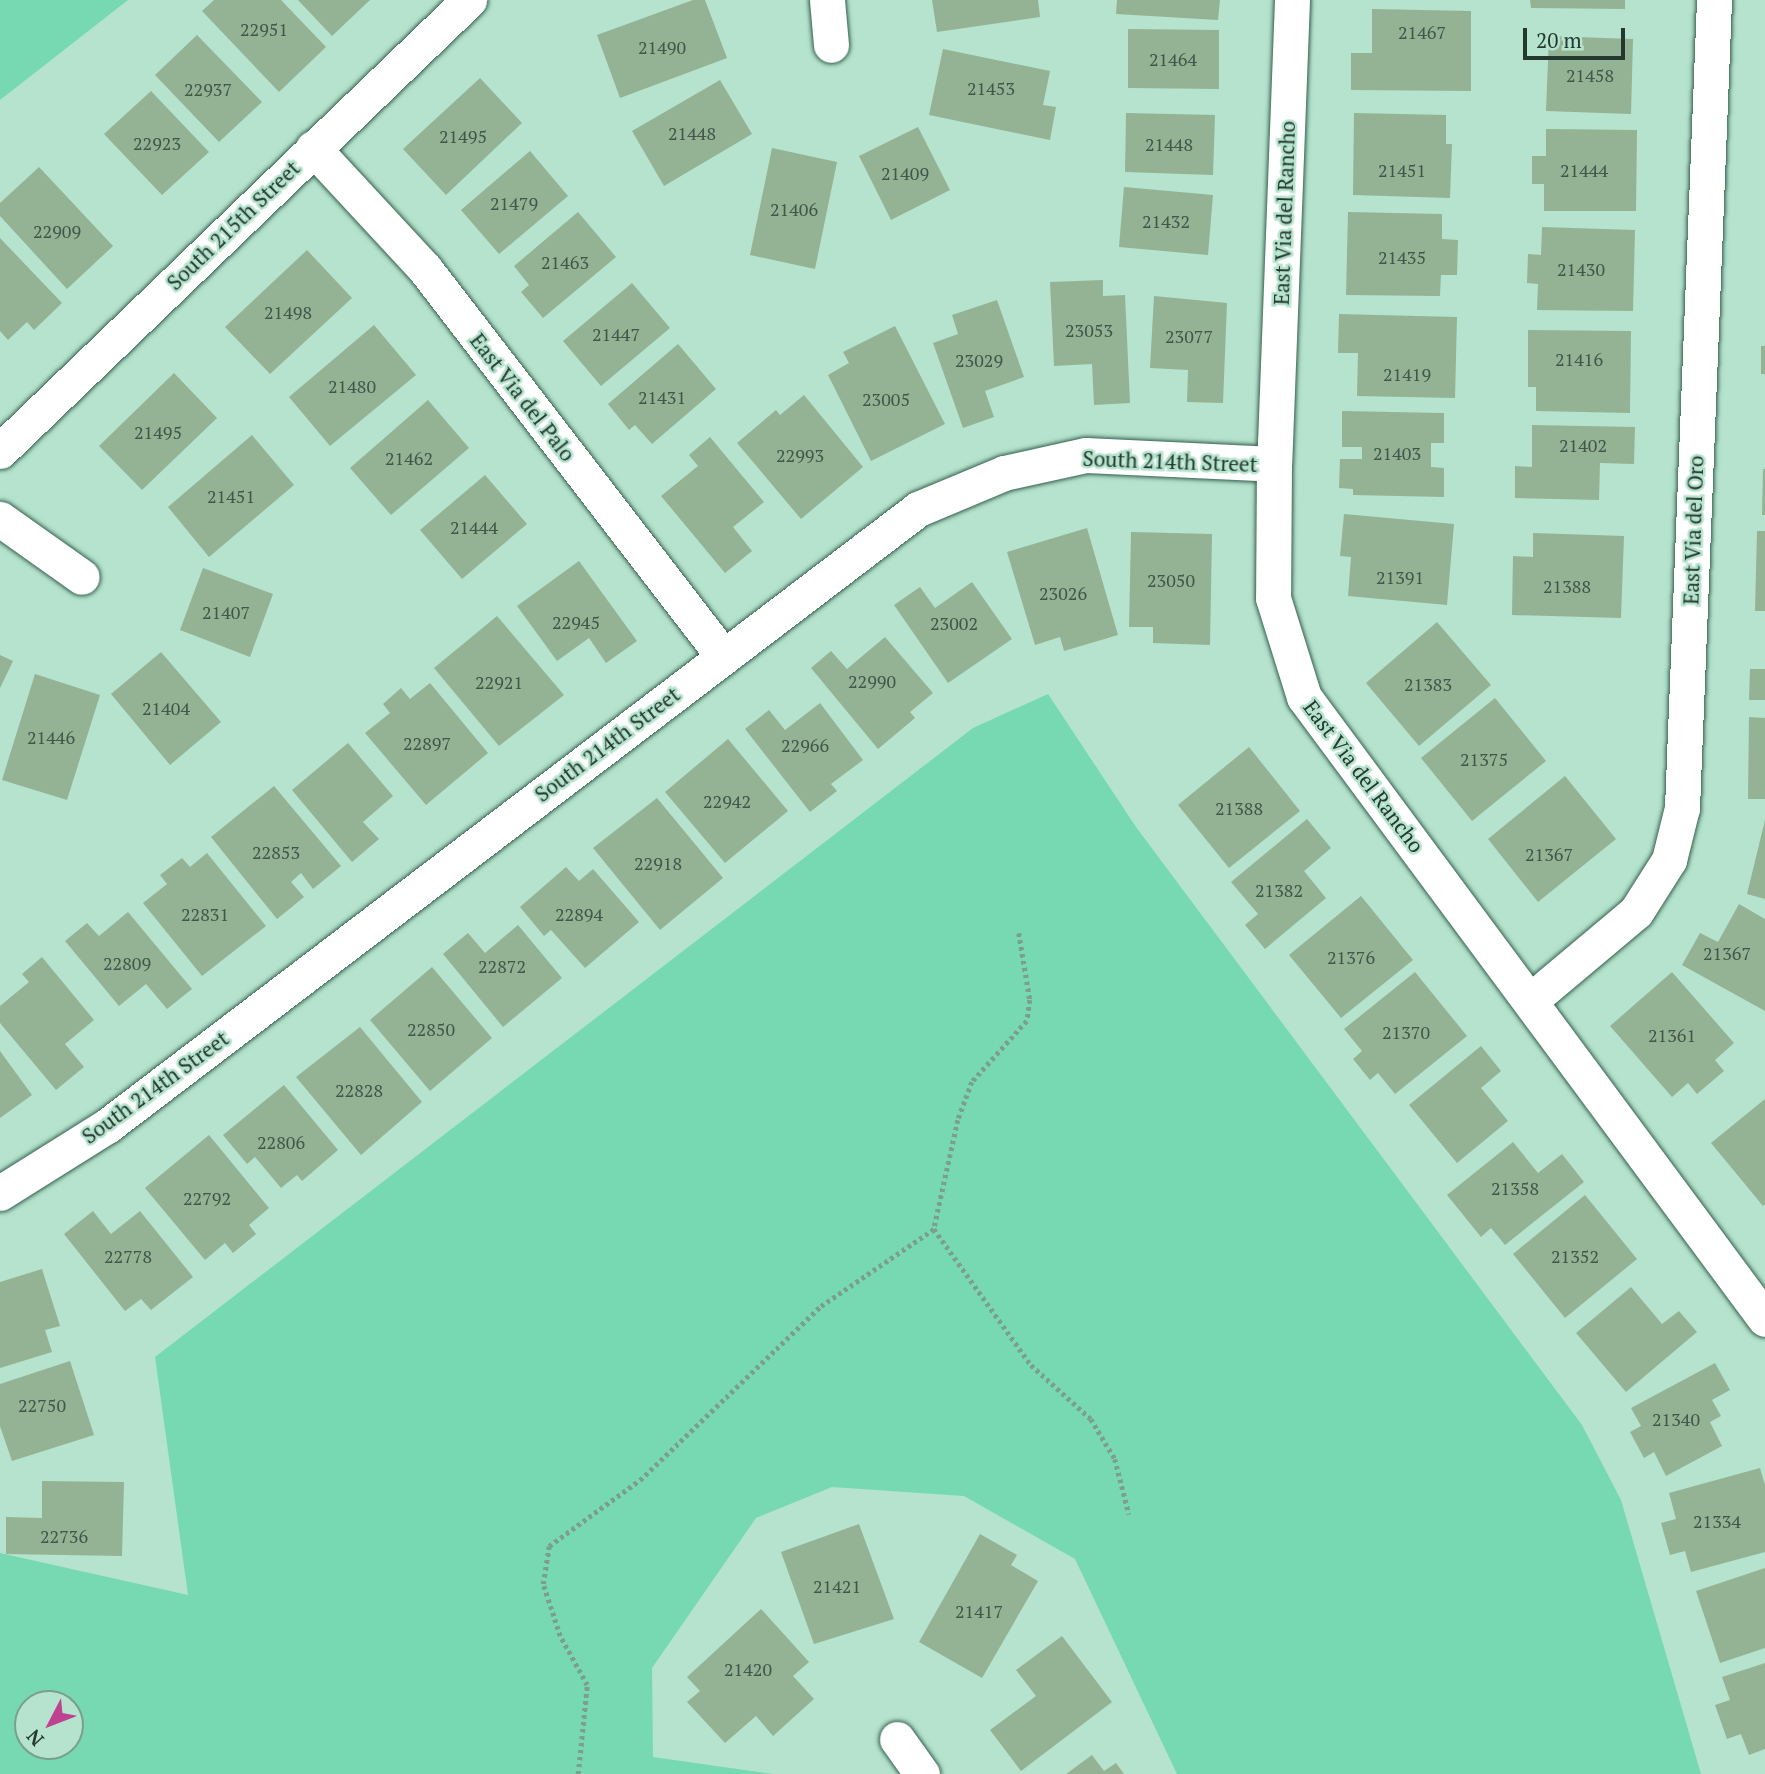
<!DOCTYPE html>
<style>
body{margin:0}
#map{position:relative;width:1765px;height:1774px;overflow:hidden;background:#b5e3ce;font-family:"PT Serif",serif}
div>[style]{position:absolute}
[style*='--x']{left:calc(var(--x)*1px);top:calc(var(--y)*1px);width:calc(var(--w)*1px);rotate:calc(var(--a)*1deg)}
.green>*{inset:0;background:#76d9b1}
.building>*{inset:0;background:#93b394}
.path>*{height:4.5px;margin-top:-2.25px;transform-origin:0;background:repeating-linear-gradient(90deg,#7b9e8f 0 3.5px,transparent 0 7px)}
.roads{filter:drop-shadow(0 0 2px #355f4e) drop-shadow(0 0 2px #355f4e)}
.minor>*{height:35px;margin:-17.5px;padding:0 17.5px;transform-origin:17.5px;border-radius:17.5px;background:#fff}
span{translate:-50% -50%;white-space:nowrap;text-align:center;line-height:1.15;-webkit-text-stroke:5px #b5e3ce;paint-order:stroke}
.number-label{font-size:18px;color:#405749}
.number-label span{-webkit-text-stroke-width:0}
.street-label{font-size:21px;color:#253830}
.north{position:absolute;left:14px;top:1690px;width:70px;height:70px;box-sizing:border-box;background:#b5e3ce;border:2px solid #7b9f8f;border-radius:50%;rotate:228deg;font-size:19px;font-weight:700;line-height:28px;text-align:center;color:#253830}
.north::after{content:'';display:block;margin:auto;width:24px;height:32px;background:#bf4291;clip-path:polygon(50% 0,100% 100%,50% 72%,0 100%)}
.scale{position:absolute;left:1523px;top:28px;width:102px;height:32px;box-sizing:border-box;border:4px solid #253830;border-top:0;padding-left:9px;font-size:21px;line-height:24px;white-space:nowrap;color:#253830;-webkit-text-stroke:5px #b5e3ce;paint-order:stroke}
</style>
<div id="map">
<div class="green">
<div style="clip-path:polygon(0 0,128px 0,0 100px)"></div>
<div style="clip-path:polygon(evenodd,1048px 694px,1136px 827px,1582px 1425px,1621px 1500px,1701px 1774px,1177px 1774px,1075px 1559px,964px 1496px,832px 1487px,756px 1518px,652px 1668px,653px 1757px,773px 1774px,0 1774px,0 1553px,188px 1595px,155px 1357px,973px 728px,1048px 694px,70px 1704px,70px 1746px,28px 1746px,28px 1704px,70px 1704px)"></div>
</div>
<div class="building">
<div style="clip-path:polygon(214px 0,281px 0,326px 47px,279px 92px,202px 11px)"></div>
<div style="clip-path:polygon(298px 0,370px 0,332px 36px)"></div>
<div style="clip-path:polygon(693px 0,705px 0,727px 58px,620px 98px,597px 35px)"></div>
<div style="clip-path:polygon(932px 0,1038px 0,1040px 17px,937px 32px)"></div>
<div style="clip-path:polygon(1117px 0,1220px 0,1218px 20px,1116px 14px)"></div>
<div style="clip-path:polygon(1530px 0,1625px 0,1625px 9px,1531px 8px)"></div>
<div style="clip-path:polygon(1372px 9px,1471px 11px,1471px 91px,1351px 90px,1351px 53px,1372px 53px)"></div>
<div style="clip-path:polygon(1128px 29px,1219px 30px,1219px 89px,1128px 88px)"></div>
<div style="clip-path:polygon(197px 35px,262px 102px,219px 142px,155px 75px)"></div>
<div style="clip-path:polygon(1549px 36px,1633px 39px,1631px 114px,1546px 111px)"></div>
<div style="clip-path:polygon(943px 49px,1050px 71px,1043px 105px,1056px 107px,1050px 140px,929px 115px)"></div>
<div style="clip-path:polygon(480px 78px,522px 123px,446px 195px,403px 149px)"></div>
<div style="clip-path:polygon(720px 80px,752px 134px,664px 186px,632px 131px)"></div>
<div style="clip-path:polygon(151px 91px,209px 152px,162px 195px,104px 134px)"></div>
<div style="clip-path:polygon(1126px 113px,1215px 115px,1213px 175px,1125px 172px)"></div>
<div style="clip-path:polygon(1354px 113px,1446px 115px,1446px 144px,1452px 144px,1450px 198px,1353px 195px)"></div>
<div style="clip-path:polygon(918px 127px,950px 190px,891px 220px,859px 156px)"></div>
<div style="clip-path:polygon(1546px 129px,1637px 130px,1636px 211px,1544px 211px,1544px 184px,1532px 184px,1532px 156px,1546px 156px)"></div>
<div style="clip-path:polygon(772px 148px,837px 162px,815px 269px,750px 255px)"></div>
<div style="clip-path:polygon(530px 151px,568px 196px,499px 254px,461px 210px)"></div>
<div style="clip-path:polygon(39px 167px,113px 246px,67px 289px,0 216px,0 203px)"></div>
<div style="clip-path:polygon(1124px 187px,1213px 195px,1208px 255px,1119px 247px)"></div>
<div style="clip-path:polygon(578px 212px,616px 257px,543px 318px,521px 292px,529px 285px,514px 266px)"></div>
<div style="clip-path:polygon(1348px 212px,1442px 214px,1442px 239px,1458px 240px,1457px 275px,1441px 275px,1440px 296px,1346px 295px)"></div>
<div style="clip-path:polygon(1542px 227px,1635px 230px,1633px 311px,1537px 310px,1538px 284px,1527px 283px,1528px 254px,1541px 255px)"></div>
<div style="clip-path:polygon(0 238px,62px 303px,34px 330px,27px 322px,8px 340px,0 331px)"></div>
<div style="clip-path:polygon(307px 250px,352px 298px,270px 374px,225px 327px)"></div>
<div style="clip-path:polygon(1103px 280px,1103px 296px,1125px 295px,1130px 403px,1094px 405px,1092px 364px,1054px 366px,1050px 282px)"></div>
<div style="clip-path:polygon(632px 283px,670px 328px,601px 386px,563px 341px)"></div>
<div style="clip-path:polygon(1154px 296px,1227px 303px,1223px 403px,1187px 402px,1188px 370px,1150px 368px)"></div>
<div style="clip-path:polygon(997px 300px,1024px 377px,985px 391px,994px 417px,963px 428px,933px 343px,958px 334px,952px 315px)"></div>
<div style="clip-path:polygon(1339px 314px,1457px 317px,1455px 398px,1357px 396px,1358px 353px,1338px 353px)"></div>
<div style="clip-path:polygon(374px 325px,416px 375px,330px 446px,289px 397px)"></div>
<div style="clip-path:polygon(895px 326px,945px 424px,871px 461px,828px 375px,849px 363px,843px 352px)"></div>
<div style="clip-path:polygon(1528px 330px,1631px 331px,1630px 413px,1536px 411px,1536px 387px,1528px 387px)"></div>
<div style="clip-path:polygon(678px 344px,716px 389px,652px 444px,635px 425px,629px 430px,608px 404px)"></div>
<div style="clip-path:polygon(1761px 346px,1765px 346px,1765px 374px,1761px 374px)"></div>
<div style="clip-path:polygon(174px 373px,217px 418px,142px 490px,99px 446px)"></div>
<div style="clip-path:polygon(804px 395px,863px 467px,801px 519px,737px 443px,776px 410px,780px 415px)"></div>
<div style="clip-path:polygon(428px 400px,469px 448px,391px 515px,350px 468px)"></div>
<div style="clip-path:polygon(1342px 411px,1444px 413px,1444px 443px,1431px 443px,1431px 467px,1444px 468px,1444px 497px,1353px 495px,1353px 489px,1339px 488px,1340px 459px,1362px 459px,1362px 447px,1342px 447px)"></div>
<div style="clip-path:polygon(1532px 425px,1635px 427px,1634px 464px,1600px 463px,1599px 500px,1515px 498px,1515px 466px,1532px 467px)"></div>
<div style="clip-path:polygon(252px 435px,294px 485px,209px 557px,168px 507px)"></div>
<div style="clip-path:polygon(710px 437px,764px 502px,733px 527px,752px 551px,725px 573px,661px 496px,698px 466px,689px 455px)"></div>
<div style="clip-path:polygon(1763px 469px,1765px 469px,1765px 515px,1762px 515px)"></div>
<div style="clip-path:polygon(485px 475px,527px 524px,462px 579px,420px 530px)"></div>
<div style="clip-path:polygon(1344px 514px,1454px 524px,1447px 605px,1348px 596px,1351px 557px,1340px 556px)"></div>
<div style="clip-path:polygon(1087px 528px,1118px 635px,1064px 651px,1060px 637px,1035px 645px,1007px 552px)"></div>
<div style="clip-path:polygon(1757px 531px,1765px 531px,1765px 611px,1755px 611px)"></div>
<div style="clip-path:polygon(1131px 532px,1212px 534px,1210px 645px,1153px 643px,1153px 627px,1129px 627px)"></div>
<div style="clip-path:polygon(1533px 533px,1624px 536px,1621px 618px,1512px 615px,1513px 556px,1533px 557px)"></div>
<div style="clip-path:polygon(579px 561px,637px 641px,606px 663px,589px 638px,557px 661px,517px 606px)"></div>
<div style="clip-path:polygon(203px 568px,273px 594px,250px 657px,180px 630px)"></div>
<div style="clip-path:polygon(972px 582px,1012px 639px,948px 683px,894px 605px,920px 587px,935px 608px)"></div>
<div style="clip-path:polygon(497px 616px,564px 695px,499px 746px,434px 668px)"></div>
<div style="clip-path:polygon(1437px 622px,1491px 685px,1419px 746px,1366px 683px)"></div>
<div style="clip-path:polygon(885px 637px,933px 693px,910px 712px,915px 718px,878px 749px,811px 668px,831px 651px,847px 669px)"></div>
<div style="clip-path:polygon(161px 652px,221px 722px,170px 765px,111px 694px)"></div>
<div style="clip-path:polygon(0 655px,13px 661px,0 688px)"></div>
<div style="clip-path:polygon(1750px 669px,1765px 669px,1765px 700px,1749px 700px)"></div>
<div style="clip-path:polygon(35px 674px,100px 695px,67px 800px,2px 780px)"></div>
<div style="clip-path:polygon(430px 683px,488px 753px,426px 805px,365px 733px,390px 713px,383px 704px,401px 688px,410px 699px)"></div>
<div style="clip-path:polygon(1495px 698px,1546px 761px,1472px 821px,1421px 758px)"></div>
<div style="clip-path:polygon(820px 703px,863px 760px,831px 784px,837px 791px,810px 812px,745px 729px,769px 710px,785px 730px)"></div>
<div style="clip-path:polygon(1749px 717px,1765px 718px,1765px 799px,1748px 799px)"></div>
<div style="clip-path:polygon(728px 739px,788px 811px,725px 863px,665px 792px)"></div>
<div style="clip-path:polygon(348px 743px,393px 796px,363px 822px,379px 839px,352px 862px,292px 790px)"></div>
<div style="clip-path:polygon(1249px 747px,1300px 811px,1229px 868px,1178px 805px)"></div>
<div style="clip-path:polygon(1565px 776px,1616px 839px,1538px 902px,1488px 839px)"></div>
<div style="clip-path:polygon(274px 786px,341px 866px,313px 889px,301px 873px,291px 882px,304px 897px,277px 919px,211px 837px)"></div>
<div style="clip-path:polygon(657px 798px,723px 878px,660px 930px,593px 848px)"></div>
<div style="clip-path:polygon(1307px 819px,1331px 848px,1304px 871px,1326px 898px,1265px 949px,1245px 925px,1258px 914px,1231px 882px)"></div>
<div style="clip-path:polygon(1765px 820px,1765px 899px,1747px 894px)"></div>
<div style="clip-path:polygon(207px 853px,266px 926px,202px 976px,143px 903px,167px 884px,160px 875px,182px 858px,190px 867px)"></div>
<div style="clip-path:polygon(566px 867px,579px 881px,593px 869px,639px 922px,585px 968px,551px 930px,544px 936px,520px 907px)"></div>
<div style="clip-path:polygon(1361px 896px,1413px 960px,1341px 1018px,1289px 955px)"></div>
<div style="clip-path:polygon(1739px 904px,1765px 919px,1765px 1011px,1682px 965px,1700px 933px,1718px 942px)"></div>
<div style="clip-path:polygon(128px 912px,192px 989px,167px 1009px,146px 984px,119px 1006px,65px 941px,87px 923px,99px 936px)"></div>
<div style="clip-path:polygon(518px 925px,562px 978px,503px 1027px,443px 954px,468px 933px,485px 953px)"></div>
<div style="clip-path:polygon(42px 957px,94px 1020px,65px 1044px,84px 1067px,56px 1090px,0 1023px,0 1006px,29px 982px,22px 974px)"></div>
<div style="clip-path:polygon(432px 967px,492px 1038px,430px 1091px,370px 1020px)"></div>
<div style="clip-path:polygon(1415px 972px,1467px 1036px,1395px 1094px,1378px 1073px,1370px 1080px,1353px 1059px,1362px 1051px,1344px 1029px)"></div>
<div style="clip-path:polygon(1672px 972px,1734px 1043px,1715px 1060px,1724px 1071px,1697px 1094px,1688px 1083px,1672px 1097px,1610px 1026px)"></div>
<div style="clip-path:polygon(360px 1027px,422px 1102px,361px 1155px,296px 1077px)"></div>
<div style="clip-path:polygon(1481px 1046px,1501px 1071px,1481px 1088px,1508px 1121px,1457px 1163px,1409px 1105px)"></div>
<div style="clip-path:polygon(0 1051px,32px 1095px,0 1118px)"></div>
<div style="clip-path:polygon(284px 1085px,338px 1150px,302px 1181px,297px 1175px,281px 1188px,255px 1157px,247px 1164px,223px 1135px)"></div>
<div style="clip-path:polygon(1765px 1099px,1765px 1204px,1763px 1206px,1711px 1143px)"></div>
<div style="clip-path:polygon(209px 1135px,269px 1208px,249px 1225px,256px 1234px,233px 1253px,225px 1243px,205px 1260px,145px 1188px)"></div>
<div style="clip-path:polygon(1513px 1142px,1538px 1173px,1562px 1154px,1584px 1182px,1505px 1245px,1491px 1228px,1481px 1237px,1447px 1195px)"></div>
<div style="clip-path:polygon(1585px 1195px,1637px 1259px,1565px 1318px,1513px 1254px)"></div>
<div style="clip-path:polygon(93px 1211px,111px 1234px,140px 1211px,193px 1277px,151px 1310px,141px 1299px,125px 1311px,64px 1234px)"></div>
<div style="clip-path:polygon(42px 1269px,60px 1326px,45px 1330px,52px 1352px,0 1368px,0 1282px)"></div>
<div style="clip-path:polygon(1631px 1287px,1662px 1324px,1679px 1311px,1697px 1332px,1626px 1392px,1576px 1333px)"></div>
<div style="clip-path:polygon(70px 1361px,94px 1435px,12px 1461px,0 1426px,0 1384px)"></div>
<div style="clip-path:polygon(1715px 1363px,1730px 1390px,1712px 1400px,1721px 1416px,1710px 1422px,1722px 1446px,1666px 1476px,1654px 1452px,1644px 1458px,1630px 1432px,1641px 1426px,1631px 1408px)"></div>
<div style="clip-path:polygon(1760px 1468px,1765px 1485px,1765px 1552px,1691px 1572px,1685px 1551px,1670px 1555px,1661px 1523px,1676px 1519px,1669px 1493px)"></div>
<div style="clip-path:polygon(42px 1481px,124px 1482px,122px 1556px,6px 1554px,6px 1517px,42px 1518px)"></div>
<div style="clip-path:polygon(859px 1524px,894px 1619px,814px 1644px,781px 1552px)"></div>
<div style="clip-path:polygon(980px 1534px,1017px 1555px,1011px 1565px,1038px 1581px,982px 1678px,919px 1642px)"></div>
<div style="clip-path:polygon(1765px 1568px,1765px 1648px,1720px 1663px,1696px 1591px)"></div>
<div style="clip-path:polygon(761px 1609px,809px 1662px,793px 1676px,814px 1699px,773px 1736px,756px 1716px,725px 1743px,687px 1702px,700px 1691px,687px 1677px)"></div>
<div style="clip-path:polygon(1062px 1636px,1112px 1702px,1021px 1771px,990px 1730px,1036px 1696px,1016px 1670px)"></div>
<div style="clip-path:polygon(1765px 1663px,1765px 1749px,1749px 1755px,1741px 1734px,1727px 1739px,1715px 1705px,1730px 1700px,1722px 1677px)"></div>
<div style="clip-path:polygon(1092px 1755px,1104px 1771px,1116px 1763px,1124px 1774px,1066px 1774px)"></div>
</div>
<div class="path">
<div style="--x:1019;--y:933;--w:68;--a:80.7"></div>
<div style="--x:1030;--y:1000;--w:21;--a:98"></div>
<div style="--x:1027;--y:1021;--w:82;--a:132"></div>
<div style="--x:972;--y:1082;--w:40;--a:110.2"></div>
<div style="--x:958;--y:1120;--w:112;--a:102.4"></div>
<div style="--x:934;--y:1229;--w:167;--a:54.5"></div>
<div style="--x:1031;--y:1365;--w:81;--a:42"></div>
<div style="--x:1091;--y:1419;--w:47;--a:59"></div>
<div style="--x:1115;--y:1459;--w:57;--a:75.7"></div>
<div style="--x:578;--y:1774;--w:89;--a:-84.2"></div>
<div style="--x:587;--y:1685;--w:56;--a:-118.9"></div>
<div style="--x:560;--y:1636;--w:55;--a:-108.1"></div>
<div style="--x:543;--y:1584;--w:38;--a:-81"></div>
<div style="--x:549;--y:1546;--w:112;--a:-36"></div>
<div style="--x:640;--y:1480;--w:251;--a:-43.9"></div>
<div style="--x:821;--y:1306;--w:137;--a:-34.3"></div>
</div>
<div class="roads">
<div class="minor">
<div style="--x:827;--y:0;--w:45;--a:84.9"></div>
<div style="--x:1292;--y:0;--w:464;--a:92.2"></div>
<div style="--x:1274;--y:464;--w:134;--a:90.4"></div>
<div style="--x:1273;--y:598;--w:104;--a:72.6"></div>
<div style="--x:1304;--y:697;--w:774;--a:53.46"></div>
<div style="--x:313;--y:148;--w:165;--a:47.2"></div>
<div style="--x:425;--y:269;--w:487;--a:52.4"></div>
<div style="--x:0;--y:451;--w:651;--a:-43.88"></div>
<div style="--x:0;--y:519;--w:100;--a:35.3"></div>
<div style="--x:1531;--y:1000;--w:137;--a:-40"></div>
<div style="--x:1636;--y:912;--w:62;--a:-57.6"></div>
<div style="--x:1669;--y:860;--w:54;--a:-76"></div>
<div style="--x:1682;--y:808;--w:809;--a:-87.73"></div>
<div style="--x:0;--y:1193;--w:126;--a:-32.1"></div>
<div style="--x:107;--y:1126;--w:1019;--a:-37.26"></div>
<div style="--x:918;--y:509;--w:93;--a:-22.7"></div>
<div style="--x:1004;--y:473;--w:84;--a:-12.4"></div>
<div style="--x:1086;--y:455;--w:188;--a:2.7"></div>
<div style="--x:897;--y:1739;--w:43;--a:54.5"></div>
</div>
</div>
<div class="number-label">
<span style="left:264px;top:29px">22951</span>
<span style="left:1422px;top:32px">21467</span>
<span style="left:662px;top:47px">21490</span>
<span style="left:1173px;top:59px">21464</span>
<span style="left:1590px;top:75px">21458</span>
<span style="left:991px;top:88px">21453</span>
<span style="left:208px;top:89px">22937</span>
<span style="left:692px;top:133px">21448</span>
<span style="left:463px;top:136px">21495</span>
<span style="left:157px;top:143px">22923</span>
<span style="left:1169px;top:144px">21448</span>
<span style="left:1402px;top:170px">21451</span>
<span style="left:1584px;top:170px">21444</span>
<span style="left:905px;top:173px">21409</span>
<span style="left:514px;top:203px">21479</span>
<span style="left:794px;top:209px">21406</span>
<span style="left:1166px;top:221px">21432</span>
<span style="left:57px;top:231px">22909</span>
<span style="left:1402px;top:257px">21435</span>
<span style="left:565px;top:262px">21463</span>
<span style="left:1581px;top:269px">21430</span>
<span style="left:288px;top:312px">21498</span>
<span style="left:1089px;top:330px">23053</span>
<span style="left:616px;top:334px">21447</span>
<span style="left:1189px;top:336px">23077</span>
<span style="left:1579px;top:359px">21416</span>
<span style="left:979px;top:360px">23029</span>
<span style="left:1407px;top:374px">21419</span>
<span style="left:352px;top:386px">21480</span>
<span style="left:662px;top:397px">21431</span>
<span style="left:886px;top:399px">23005</span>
<span style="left:158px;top:432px">21495</span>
<span style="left:1583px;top:445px">21402</span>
<span style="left:1397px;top:453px">21403</span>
<span style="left:800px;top:455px">22993</span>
<span style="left:409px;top:458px">21462</span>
<span style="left:231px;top:496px">21451</span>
<span style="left:474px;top:527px">21444</span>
<span style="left:1400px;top:577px">21391</span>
<span style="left:1171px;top:580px">23050</span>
<span style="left:1567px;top:586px">21388</span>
<span style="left:1063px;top:593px">23026</span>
<span style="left:226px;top:612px">21407</span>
<span style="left:576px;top:622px">22945</span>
<span style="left:954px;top:623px">23002</span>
<span style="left:872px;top:681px">22990</span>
<span style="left:499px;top:682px">22921</span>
<span style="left:1428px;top:684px">21383</span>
<span style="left:166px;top:708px">21404</span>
<span style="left:51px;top:737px">21446</span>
<span style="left:427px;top:743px">22897</span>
<span style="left:805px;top:745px">22966</span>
<span style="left:1484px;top:759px">21375</span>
<span style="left:727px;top:801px">22942</span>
<span style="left:1239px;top:808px">21388</span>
<span style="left:276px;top:852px">22853</span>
<span style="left:1549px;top:854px">21367</span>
<span style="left:658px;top:863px">22918</span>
<span style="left:1279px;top:890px">21382</span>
<span style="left:205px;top:914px">22831</span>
<span style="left:579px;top:914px">22894</span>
<span style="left:1727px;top:953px">21367</span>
<span style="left:1351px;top:957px">21376</span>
<span style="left:127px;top:963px">22809</span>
<span style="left:502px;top:966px">22872</span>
<span style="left:431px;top:1029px">22850</span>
<span style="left:1406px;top:1032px">21370</span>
<span style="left:1672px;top:1035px">21361</span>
<span style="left:359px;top:1090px">22828</span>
<span style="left:281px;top:1142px">22806</span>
<span style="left:1515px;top:1188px">21358</span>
<span style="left:207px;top:1198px">22792</span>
<span style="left:128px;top:1256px">22778</span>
<span style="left:1575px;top:1256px">21352</span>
<span style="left:42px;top:1405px">22750</span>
<span style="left:1676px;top:1419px">21340</span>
<span style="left:1717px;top:1521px">21334</span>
<span style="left:64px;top:1536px">22736</span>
<span style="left:837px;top:1586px">21421</span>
<span style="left:979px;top:1611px">21417</span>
<span style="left:748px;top:1669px">21420</span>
</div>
<div class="street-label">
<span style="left:1284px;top:213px;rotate:-88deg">East Via del Rancho</span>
<span style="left:233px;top:225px;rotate:-44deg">South 215th Street</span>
<span style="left:523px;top:397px;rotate:52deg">East Via del Palo</span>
<span style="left:1170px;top:461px;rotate:2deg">South 214th Street</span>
<span style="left:1693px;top:530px;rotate:-88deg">East Via del Oro</span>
<span style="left:607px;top:744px;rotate:-37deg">South 214th Street</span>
<span style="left:1364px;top:776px;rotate:53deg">East Via del Rancho</span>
<span style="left:155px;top:1087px;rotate:-36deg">South 214th Street</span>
</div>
<div class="north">N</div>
<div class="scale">20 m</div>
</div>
